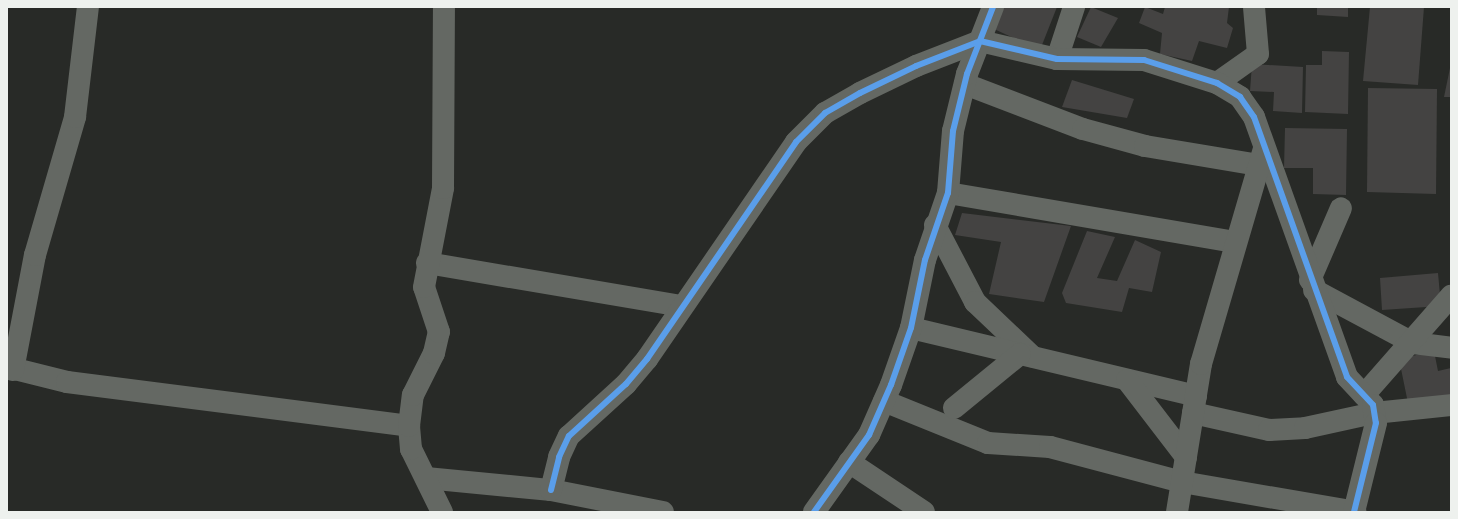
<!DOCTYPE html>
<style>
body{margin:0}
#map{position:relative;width:1458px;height:519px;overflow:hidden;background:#282a27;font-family:"DM Sans",sans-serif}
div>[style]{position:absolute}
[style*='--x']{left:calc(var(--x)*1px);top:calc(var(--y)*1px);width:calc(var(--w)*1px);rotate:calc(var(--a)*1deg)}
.building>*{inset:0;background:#444342}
.minor>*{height:22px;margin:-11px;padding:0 11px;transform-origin:11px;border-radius:11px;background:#646863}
.cycleway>*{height:6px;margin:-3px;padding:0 3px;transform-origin:3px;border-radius:3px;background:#5a9eea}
span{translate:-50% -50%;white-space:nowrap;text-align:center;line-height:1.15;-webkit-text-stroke:3px #1d211d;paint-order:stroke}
.frame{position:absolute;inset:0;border:8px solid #eef1ee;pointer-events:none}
</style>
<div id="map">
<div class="building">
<div style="clip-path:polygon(1003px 7px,1057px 7px,1040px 50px,994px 29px)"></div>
<div style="clip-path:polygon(1091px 7px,1118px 18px,1101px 47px,1077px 37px)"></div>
<div style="clip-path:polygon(1145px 7px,1163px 14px,1165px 7px,1229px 7px,1227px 23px,1233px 28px,1227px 48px,1199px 41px,1192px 61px,1160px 54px,1162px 33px,1139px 23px)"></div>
<div style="clip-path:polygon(1317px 7px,1348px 7px,1348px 17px,1317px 15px)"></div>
<div style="clip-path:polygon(1370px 7px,1424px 7px,1418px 85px,1363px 81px)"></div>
<div style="clip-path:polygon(1322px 51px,1349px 52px,1348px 114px,1305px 112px,1306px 65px,1322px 65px)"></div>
<div style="clip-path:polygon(1252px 64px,1303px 67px,1302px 113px,1273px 111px,1274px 92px,1250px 91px)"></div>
<div style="clip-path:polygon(1450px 68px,1451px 97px,1444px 97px)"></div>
<div style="clip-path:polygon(1072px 80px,1134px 99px,1127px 118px,1062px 107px)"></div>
<div style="clip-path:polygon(1368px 88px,1437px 89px,1436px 194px,1367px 192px)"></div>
<div style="clip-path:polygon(1285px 128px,1347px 129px,1346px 195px,1313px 194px,1313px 168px,1284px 168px)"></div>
<div style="clip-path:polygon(962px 213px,1071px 226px,1044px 302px,989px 294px,1001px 242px,955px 235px)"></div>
<div style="clip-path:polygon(1087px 231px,1115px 237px,1097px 278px,1117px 281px,1135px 240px,1161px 252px,1152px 292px,1129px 288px,1122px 312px,1066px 303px,1062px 293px)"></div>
<div style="clip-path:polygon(1438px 273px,1441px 306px,1382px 310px,1380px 278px)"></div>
<div style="clip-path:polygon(1434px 351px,1438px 371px,1451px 368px,1451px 400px,1409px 408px,1399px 359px)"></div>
</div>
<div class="minor">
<div style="--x:1057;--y:59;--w:55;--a:-71.9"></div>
<div style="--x:1217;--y:83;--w:50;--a:-35.3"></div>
<div style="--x:1258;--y:54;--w:47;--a:-94.9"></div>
<div style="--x:965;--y:84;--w:126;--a:20.9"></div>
<div style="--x:1083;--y:129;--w:64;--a:15.3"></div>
<div style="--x:1145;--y:146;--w:116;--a:9.5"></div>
<div style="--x:948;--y:193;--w:290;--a:9.7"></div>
<div style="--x:935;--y:225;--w:87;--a:62.5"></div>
<div style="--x:975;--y:302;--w:79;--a:43.5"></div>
<div style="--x:427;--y:263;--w:258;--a:9.6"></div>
<div style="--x:1310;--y:280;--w:78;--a:-66.7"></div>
<div style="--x:1314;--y:290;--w:112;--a:28.2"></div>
<div style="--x:1413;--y:343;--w:38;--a:7"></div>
<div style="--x:911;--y:328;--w:293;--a:13.4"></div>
<div style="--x:7;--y:367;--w:62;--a:14"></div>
<div style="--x:67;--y:382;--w:345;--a:7.3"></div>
<div style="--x:13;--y:370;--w:117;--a:-79.2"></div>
<div style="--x:35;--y:255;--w:144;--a:-73.8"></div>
<div style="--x:75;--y:117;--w:111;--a:-83.3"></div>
<div style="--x:1127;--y:380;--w:97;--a:52.5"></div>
<div style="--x:1364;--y:395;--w:132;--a:-48.7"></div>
<div style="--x:884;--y:401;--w:112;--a:22"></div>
<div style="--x:988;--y:443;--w:62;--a:3.7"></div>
<div style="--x:1050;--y:447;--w:137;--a:14.9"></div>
<div style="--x:1182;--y:482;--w:176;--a:9.8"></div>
<div style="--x:954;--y:408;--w:85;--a:-39.3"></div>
<div style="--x:1193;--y:413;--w:78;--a:12.6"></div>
<div style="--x:1269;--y:430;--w:36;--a:-3"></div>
<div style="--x:1305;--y:428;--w:71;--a:-12.3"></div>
<div style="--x:1374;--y:413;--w:77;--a:-5.9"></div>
<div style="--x:849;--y:462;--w:90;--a:33.7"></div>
<div style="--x:426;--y:478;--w:126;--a:5.5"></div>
<div style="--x:551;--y:490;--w:114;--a:11.1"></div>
<div style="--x:551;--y:490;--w:34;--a:-76"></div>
<div style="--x:559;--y:457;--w:23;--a:-65"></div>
<div style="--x:569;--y:436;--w:77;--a:-42.4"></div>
<div style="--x:626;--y:384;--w:33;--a:-50"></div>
<div style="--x:647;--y:359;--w:263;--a:-55.5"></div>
<div style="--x:796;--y:142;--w:41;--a:-45"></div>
<div style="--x:825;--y:113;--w:40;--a:-29.7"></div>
<div style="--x:860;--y:93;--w:62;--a:-25.7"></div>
<div style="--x:916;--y:66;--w:69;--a:-21.3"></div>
<div style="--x:980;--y:41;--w:79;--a:13.2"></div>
<div style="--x:1057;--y:59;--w:87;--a:0.7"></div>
<div style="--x:1144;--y:60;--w:77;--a:17.5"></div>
<div style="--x:1217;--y:83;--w:27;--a:31"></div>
<div style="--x:1240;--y:97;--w:24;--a:55"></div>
<div style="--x:1254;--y:117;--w:276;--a:70.3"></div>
<div style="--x:1347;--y:377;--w:38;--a:47"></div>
<div style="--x:1373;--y:405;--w:18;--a:81"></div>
<div style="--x:1376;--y:423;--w:92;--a:103.9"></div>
<div style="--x:442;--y:512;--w:70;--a:-116.2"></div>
<div style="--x:411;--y:449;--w:23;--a:-95"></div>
<div style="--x:409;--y:426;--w:31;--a:-83"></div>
<div style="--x:413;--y:395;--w:47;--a:-63.4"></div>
<div style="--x:434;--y:353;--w:22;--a:-77"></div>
<div style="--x:439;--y:332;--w:47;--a:-108.4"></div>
<div style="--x:424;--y:287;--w:101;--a:-79.1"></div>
<div style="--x:443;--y:188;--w:181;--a:-89.7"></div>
<div style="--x:814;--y:512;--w:95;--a:-54.5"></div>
<div style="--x:869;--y:435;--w:55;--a:-66.3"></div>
<div style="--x:891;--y:385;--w:60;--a:-70.7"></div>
<div style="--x:911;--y:328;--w:69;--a:-78.4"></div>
<div style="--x:925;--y:260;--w:71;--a:-71.1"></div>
<div style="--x:948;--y:193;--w:62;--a:-85.4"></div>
<div style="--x:953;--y:131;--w:59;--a:-76.2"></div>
<div style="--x:967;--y:74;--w:72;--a:-68.8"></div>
<div style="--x:1177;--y:512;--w:150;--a:-80.8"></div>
<div style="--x:1201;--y:364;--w:225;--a:-73.7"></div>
</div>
<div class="cycleway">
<div style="--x:551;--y:490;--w:34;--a:-76"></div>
<div style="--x:559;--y:457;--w:23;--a:-65"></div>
<div style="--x:569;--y:436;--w:77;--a:-42.4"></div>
<div style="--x:626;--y:384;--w:33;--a:-50"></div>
<div style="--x:647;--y:359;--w:263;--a:-55.5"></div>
<div style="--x:796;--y:142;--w:41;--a:-45"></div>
<div style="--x:825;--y:113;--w:40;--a:-29.7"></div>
<div style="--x:860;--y:93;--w:62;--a:-25.7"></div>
<div style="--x:916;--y:66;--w:69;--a:-21.3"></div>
<div style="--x:980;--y:41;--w:79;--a:13.2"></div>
<div style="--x:1057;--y:59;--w:87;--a:0.7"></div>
<div style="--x:1144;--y:60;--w:77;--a:17.5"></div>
<div style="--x:1217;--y:83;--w:27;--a:31"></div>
<div style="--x:1240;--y:97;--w:24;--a:55"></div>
<div style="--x:1254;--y:117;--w:276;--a:70.3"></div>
<div style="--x:1347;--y:377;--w:38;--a:47"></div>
<div style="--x:1373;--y:405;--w:18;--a:81"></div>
<div style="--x:1376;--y:423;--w:92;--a:103.9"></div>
<div style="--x:814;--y:512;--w:95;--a:-54.5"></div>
<div style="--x:869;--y:435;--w:55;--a:-66.3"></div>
<div style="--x:891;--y:385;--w:60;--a:-70.7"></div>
<div style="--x:911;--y:328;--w:69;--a:-78.4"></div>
<div style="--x:925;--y:260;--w:71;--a:-71.1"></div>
<div style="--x:948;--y:193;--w:62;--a:-85.4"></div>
<div style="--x:953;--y:131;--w:59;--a:-76.2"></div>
<div style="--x:967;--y:74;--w:72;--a:-68.8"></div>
</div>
<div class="frame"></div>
</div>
